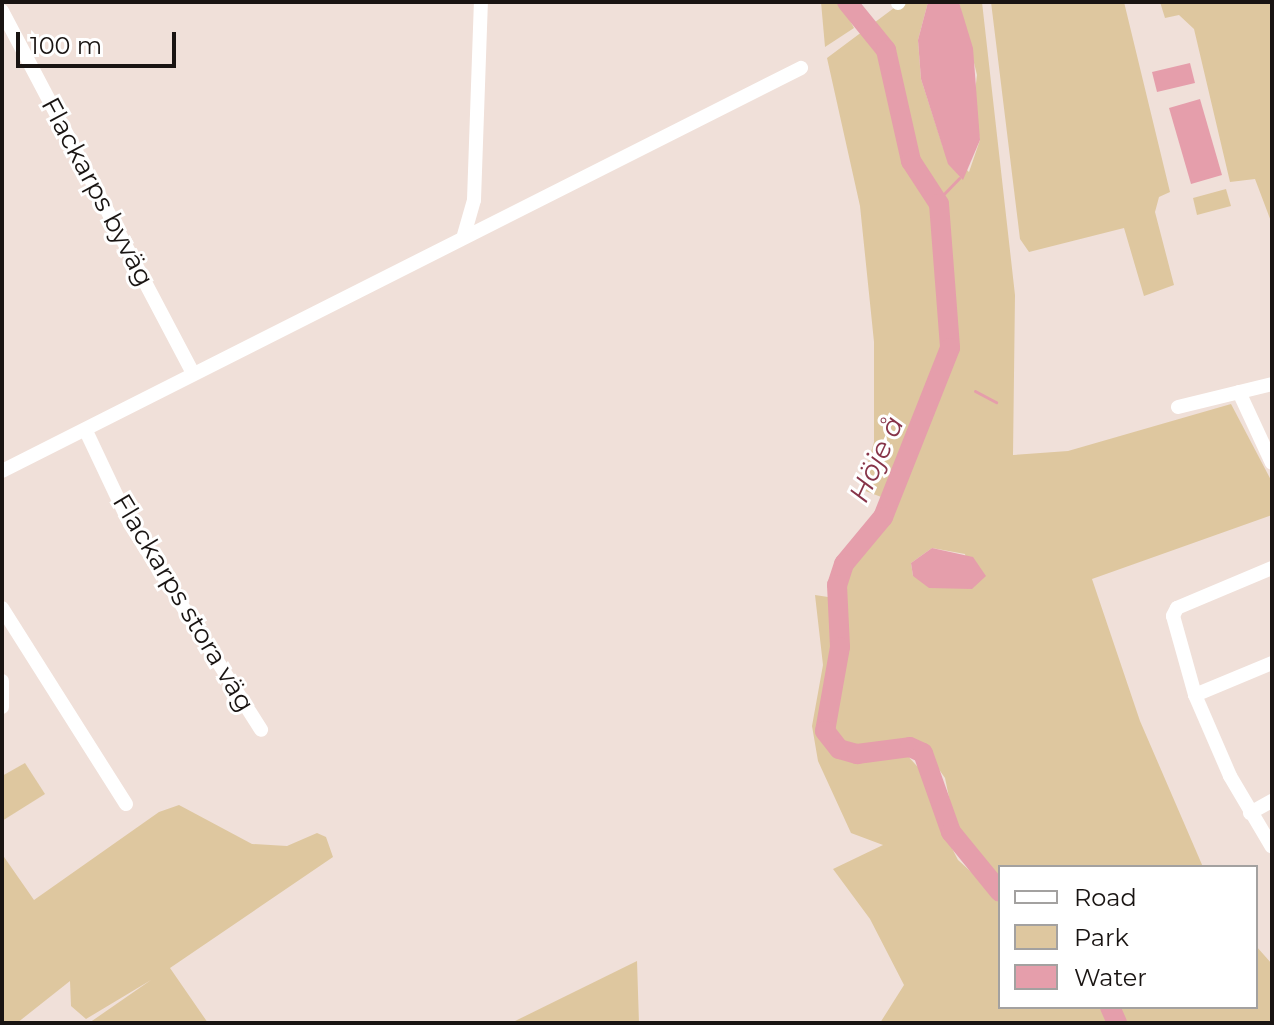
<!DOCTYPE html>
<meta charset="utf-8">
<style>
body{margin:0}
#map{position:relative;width:1274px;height:1025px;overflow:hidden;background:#f0e0d9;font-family:Montserrat,sans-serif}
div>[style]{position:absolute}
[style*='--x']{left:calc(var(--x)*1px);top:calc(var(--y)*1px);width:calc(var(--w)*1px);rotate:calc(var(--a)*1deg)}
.green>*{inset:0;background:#dec79f}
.water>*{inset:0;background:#e59eab}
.stream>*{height:3px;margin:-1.5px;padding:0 1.5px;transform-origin:1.5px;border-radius:1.5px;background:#e59eab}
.river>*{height:20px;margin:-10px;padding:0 10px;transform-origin:10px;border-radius:10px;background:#e59eab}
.minor>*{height:14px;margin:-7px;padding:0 7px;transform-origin:7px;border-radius:7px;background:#fff}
span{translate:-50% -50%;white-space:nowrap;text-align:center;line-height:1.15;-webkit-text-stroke:6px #fff;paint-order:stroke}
.street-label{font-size:26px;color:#191412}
.water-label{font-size:28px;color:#873449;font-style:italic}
.frame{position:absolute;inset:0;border:4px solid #191412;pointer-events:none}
.legend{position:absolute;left:998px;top:865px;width:260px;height:144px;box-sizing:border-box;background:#fff;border:2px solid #a3a1a0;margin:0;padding:10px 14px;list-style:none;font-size:24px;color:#191412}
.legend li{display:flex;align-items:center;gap:16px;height:40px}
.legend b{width:40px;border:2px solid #a3a1a0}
.scale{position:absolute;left:16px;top:32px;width:160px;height:36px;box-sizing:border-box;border:4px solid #191412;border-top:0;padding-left:10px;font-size:24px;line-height:28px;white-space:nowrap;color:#191412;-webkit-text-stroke:6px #fff;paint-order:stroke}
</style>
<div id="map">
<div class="green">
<div style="clip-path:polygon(821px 2px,840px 2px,854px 28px,825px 47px)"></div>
<div style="clip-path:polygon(evenodd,902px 2px,928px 2px,918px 40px,921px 79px,943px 147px,969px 172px,980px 140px,973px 108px,977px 75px,959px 2px,982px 2px,1015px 295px,1013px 455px,1068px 451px,1231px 404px,1272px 482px,1272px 515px,1092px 579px,1140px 721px,1203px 867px,1000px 867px,1000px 885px,955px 826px,945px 778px,924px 748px,910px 742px,858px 749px,833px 737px,833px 702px,846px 648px,843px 586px,848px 567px,888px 518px,884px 498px,860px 489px,874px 442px,874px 342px,860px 206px,827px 58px,902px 2px,932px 548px,965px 554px,972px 589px,913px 576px,911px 563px,932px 548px)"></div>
<div style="clip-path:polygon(991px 2px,1124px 2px,1170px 192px,1159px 197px,1155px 212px,1174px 285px,1144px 296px,1124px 228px,1029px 252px,1020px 239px)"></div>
<div style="clip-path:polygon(1160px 2px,1272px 2px,1272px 224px,1255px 179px,1230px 182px,1194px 29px,1179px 15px,1165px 18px)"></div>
<div style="clip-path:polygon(1226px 189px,1231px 206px,1197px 215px,1193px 198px)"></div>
<div style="clip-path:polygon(815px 595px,828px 597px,835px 611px,819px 733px,824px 745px,853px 763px,906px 754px,935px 786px,935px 815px,958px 860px,1000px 898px,1000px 1007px,1256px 1007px,1256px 946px,1272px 964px,1272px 1023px,880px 1023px,904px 985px,870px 919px,833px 869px,883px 845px,851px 833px,818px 761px,812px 726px,823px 665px)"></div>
<div style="clip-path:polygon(25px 763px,45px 794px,2px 821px,2px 776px)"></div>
<div style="clip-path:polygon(179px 805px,252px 844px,287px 846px,317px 833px,326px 837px,333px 857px,170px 968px,208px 1023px,89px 1023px,151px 980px,86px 1019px,71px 1006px,70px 981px,17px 1023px,2px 1023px,2px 854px,34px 900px,159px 812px)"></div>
<div style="clip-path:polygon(637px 961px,639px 1023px,511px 1023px)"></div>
</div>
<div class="water">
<div style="clip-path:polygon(928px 2px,959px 2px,973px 48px,980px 140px,963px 180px,948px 164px,921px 79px,918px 40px)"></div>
<div style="clip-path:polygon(1190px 63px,1195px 83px,1157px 92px,1152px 72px)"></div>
<div style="clip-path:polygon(1200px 99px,1222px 175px,1191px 184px,1169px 108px)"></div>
<div style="clip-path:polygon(932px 548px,973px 557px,986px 576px,972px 589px,929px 588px,913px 576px,911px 563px)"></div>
</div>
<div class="stream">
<div style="--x:937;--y:201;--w:32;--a:-46"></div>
<div style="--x:975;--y:391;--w:24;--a:28"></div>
</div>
<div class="river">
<div style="--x:847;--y:2;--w:62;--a:50.9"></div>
<div style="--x:886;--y:50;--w:114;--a:77.3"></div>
<div style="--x:911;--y:161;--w:51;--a:56.9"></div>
<div style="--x:939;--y:204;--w:144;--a:85.6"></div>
<div style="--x:950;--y:348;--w:182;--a:111.6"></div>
<div style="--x:883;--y:517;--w:61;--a:129.7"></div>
<div style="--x:844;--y:564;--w:22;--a:108"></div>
<div style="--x:837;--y:585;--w:62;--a:87.2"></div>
<div style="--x:840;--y:647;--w:85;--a:100.1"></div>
<div style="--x:825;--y:731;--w:23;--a:52"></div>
<div style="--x:839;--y:749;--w:19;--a:16"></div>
<div style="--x:857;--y:754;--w:53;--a:-7.5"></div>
<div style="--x:910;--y:747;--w:14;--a:25"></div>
<div style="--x:923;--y:753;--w:84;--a:70.5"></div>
<div style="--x:951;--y:832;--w:77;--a:50.8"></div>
<div style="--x:1110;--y:1007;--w:17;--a:66"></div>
</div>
<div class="minor">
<div style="--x:898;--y:3;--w:1;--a:-45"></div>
<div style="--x:2;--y:11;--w:409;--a:62.2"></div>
<div style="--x:464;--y:235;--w:36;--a:-74"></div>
<div style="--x:474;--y:200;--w:198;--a:-88"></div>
<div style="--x:1239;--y:392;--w:78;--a:65.1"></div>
<div style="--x:1178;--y:407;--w:97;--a:-13.7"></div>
<div style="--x:86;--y:431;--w:103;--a:64.7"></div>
<div style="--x:130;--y:524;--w:244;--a:57.5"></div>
<div style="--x:2;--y:471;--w:895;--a:-26.77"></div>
<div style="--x:1272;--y:568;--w:103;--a:157.2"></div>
<div style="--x:1177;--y:608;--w:9;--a:117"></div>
<div style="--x:1173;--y:616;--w:82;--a:74.4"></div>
<div style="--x:1195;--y:695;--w:88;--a:66.6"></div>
<div style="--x:1230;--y:776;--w:82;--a:59.4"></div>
<div style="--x:2;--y:608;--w:232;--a:57.7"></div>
<div style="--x:2;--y:681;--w:26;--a:90"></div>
<div style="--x:1195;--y:695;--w:83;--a:-22.6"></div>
<div style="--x:1250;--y:813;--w:25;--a:-29"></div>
</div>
<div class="street-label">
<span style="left:97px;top:192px;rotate:62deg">Flackarps byväg</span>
<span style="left:183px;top:603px;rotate:59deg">Flackarps stora väg</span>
</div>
<div class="water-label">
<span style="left:876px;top:459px;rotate:-65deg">Höje å</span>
</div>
<div class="frame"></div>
<ul class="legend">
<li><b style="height:10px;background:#fff"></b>Road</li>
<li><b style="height:22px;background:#dec79f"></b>Park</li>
<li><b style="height:22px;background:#e59eab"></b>Water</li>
</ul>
<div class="scale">100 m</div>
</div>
